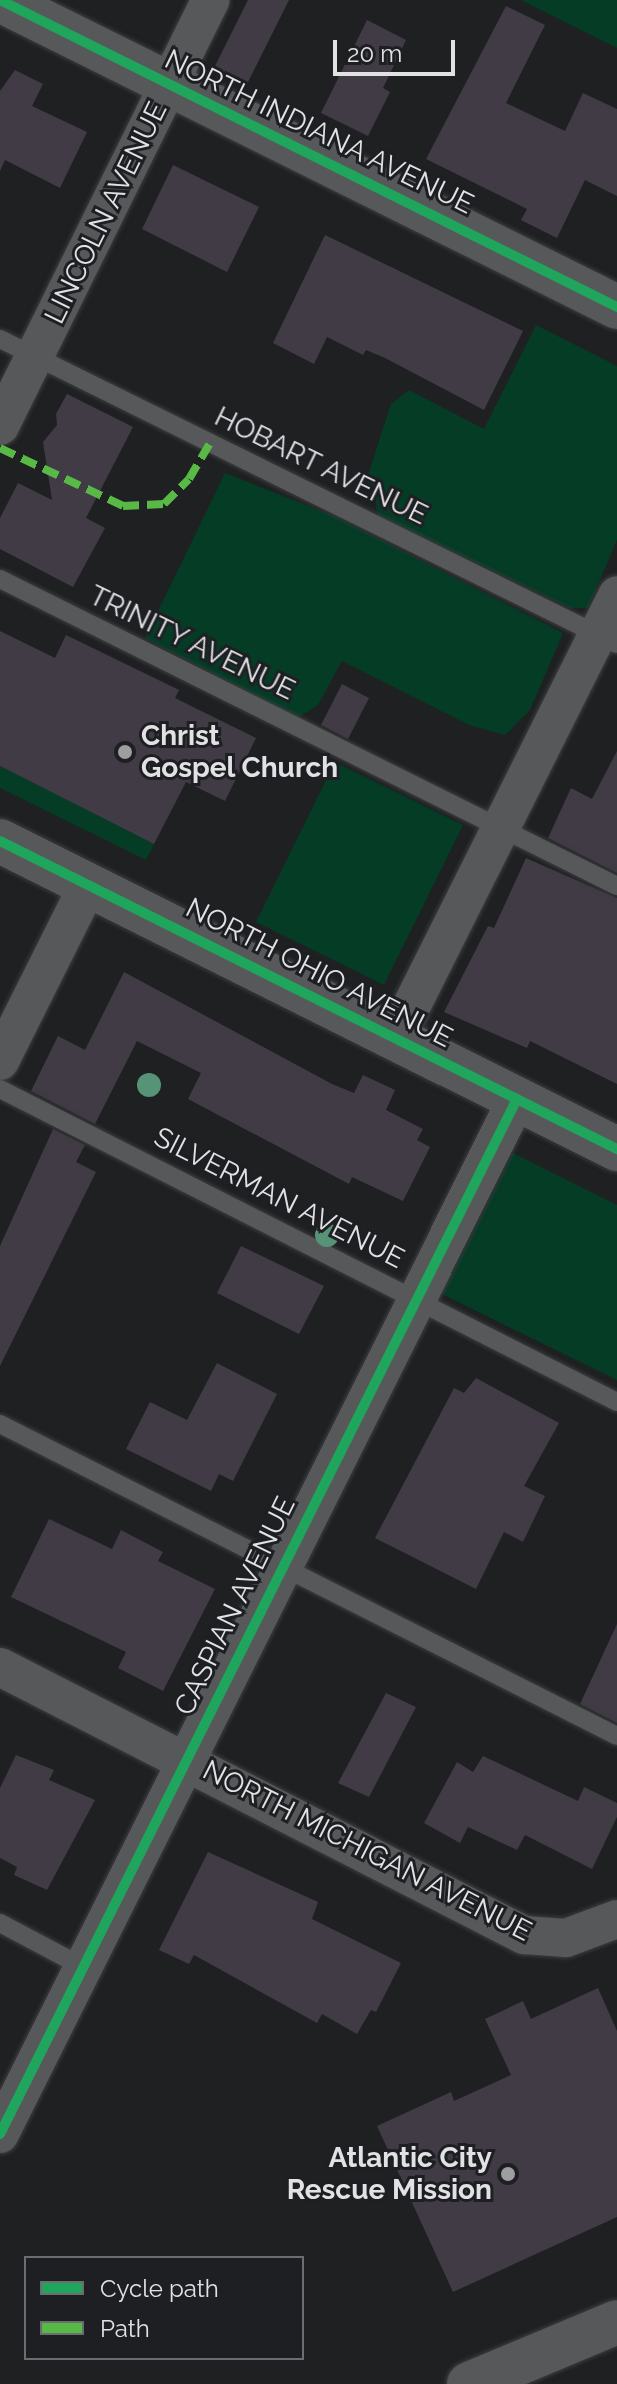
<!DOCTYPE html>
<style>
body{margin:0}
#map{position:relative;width:617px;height:2384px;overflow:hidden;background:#1f2022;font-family:Raleway,sans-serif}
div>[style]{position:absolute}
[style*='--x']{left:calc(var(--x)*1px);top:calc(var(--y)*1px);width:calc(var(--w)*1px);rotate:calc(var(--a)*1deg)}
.green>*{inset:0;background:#043c26}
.building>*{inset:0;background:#413b46}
.roads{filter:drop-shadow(0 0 2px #3c3d3f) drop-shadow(0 0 2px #3c3d3f)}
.service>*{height:18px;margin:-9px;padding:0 9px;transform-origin:9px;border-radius:9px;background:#575859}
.minor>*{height:38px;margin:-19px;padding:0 19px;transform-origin:19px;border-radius:19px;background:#575859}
.tertiary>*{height:44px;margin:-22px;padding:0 22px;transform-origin:22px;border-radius:22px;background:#575859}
.quiet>*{height:8px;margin-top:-4px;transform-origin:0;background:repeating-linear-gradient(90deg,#58b947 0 16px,transparent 0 24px)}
.cycleway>*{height:10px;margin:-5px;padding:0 5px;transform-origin:5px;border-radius:5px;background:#20a55d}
.trees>*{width:24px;height:24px;margin:-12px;border-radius:50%;background:#579376}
.dots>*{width:22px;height:22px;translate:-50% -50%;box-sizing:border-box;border:4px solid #1e1f23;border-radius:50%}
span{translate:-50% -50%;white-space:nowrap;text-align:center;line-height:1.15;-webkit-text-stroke:6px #1e1f23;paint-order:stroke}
.street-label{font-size:28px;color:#e2e2e5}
.poi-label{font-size:28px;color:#e2e2e5;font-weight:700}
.left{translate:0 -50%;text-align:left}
.right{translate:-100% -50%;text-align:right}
.legend{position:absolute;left:24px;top:2256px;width:280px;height:104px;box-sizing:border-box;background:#1e1f23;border:2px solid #6c6d71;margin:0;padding:10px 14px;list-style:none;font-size:24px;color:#e2e2e5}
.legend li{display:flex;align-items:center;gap:16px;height:40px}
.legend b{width:40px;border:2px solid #6c6d71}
.scale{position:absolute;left:333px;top:40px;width:122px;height:36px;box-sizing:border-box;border:4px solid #e2e2e5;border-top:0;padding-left:10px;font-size:24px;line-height:28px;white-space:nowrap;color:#e2e2e5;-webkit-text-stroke:6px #1e1f23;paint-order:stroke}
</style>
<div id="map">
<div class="green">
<div style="clip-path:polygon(521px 0,617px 0,617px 48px)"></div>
<div style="clip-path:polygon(536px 325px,617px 366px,617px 540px,588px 608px,570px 608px,377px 515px,375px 487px,366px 481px,391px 404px,409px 390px,484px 429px)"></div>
<div style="clip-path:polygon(225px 473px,334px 516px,563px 633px,530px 710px,505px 735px,469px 725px,342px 661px,318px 705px,298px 718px,145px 638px)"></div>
<div style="clip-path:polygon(335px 762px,463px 825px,384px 985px,256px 922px)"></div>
<div style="clip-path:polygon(0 766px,154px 844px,146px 860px,0 788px)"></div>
<div style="clip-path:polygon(513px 1153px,617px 1205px,617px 1380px,442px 1294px)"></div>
</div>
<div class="building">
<div style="clip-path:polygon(248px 0,289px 0,246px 86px,213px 70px)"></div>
<div style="clip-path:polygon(506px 6px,545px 25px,506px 103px,565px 131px,583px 93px,617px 109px,617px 196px,585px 180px,557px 238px,521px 220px,527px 209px,426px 159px)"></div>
<div style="clip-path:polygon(367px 20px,406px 40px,383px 88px,390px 92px,368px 136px,321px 113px)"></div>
<div style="clip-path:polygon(15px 70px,43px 84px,32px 106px,87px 132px,60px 188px,5px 160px,0 171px,0 91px)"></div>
<div style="clip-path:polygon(173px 165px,259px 207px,227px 272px,142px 229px)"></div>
<div style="clip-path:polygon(325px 235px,523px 331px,484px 410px,385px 358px,366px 350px,363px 355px,327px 337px,314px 364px,273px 343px)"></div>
<div style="clip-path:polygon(67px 394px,133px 427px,86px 518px,105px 528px,73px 587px,0 549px,0 518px,18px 483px,52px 500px,43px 442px,57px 425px,56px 414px)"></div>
<div style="clip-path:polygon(0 631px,55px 658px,66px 635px,179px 690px,175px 698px,256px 738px,225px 801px,186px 782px,154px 844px,0 766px)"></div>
<div style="clip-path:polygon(342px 684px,369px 698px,348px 739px,321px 725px)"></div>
<div style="clip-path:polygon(617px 751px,617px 873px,548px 838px,571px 788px,592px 799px)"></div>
<div style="clip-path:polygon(526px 858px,617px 898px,617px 1084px,530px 1041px,527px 1048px,444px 1012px,488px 926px,494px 928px)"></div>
<div style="clip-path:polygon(124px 972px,332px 1084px,354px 1093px,363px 1075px,395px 1090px,386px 1110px,423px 1129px,417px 1140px,430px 1147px,403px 1201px,352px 1177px,349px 1184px,188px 1099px,201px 1073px,137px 1041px,95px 1124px,31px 1091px,58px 1036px,85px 1050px)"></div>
<div style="clip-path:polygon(53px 1129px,85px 1145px,76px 1162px,96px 1172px,0 1366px,0 1246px)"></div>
<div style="clip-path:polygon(241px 1246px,324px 1286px,299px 1334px,217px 1293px)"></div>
<div style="clip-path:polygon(217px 1363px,277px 1394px,233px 1481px,219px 1474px,211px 1491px,126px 1449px,150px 1402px,187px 1420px)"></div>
<div style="clip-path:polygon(476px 1378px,559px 1423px,524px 1486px,545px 1496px,523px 1542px,504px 1532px,476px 1589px,375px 1538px,454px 1388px,464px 1393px)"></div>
<div style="clip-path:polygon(49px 1519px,112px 1549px,121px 1530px,163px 1552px,158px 1561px,215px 1589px,163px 1691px,118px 1668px,126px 1652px,11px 1597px)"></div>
<div style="clip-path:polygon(617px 1624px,617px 1723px,580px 1704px)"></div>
<div style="clip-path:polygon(386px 1693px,416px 1707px,369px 1797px,338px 1783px)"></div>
<div style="clip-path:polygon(16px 1755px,54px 1770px,49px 1780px,95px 1800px,47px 1890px,14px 1875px,17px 1867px,0 1858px,0 1788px)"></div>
<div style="clip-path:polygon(483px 1756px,578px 1801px,584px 1787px,617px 1803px,617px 1817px,592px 1869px,525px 1835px,517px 1850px,468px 1827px,460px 1843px,424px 1823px,457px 1762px,473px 1772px)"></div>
<div style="clip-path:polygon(208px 1852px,318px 1902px,312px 1919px,401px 1963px,376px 2012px,371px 2010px,357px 2034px,322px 2014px,317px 2023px,194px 1955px,189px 1964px,159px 1950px)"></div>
<div style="clip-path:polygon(598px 1988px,617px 2031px,617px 2217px,453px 2292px,377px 2126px,451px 2092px,454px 2101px,511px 2075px,485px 2019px,523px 2001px,531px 2019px)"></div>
</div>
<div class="roads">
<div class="service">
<div style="--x:0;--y:339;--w:688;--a:26.3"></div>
<div style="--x:0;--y:579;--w:689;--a:26.45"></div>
<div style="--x:0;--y:1089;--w:692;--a:26.9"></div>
<div style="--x:0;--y:1424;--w:691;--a:26.82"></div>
<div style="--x:0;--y:1923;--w:94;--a:27.9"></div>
</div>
<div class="minor">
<div style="--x:0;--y:426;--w:475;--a:-63.7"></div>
<div style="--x:396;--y:1037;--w:494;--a:-63.4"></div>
<div style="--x:0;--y:1061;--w:197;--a:-63.4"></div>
<div style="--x:0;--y:1667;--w:589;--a:27.09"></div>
<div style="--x:524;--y:1935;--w:42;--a:4.1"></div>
<div style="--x:566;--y:1938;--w:54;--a:-20.4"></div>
<div style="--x:0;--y:2134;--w:1157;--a:-63.46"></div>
</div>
<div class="tertiary">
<div style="--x:0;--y:0;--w:689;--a:26.45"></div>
<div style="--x:0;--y:841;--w:690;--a:26.53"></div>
<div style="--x:469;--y:2384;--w:160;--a:-22.7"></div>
</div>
</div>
<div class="quiet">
<div style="--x:0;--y:448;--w:136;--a:25.2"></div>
<div style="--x:123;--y:506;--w:41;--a:-2.8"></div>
<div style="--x:164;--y:504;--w:35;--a:-45"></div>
<div style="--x:189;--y:479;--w:42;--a:-59.7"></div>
</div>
<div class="cycleway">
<div style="--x:0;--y:0;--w:689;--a:26.45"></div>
<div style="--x:0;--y:841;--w:690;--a:26.53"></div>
<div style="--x:0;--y:2134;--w:1157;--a:-63.46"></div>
</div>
<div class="trees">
<div style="left:149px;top:1085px"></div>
<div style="left:327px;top:1235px"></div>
</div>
<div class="dots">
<div style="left:125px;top:752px;background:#9e9ea1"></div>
<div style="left:508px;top:2174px;background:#9e9ea1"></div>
</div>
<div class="street-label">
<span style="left:319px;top:132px;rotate:26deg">NORTH INDIANA AVENUE</span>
<span style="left:106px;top:213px;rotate:-64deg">LINCOLN AVENUE</span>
<span style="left:321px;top:466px;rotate:26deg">HOBART AVENUE</span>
<span style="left:192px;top:643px;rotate:26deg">TRINITY AVENUE</span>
<span style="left:319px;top:973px;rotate:27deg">NORTH OHIO AVENUE</span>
<span style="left:279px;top:1198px;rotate:27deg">SILVERMAN AVENUE</span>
<span style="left:235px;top:1606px;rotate:-64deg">CASPIAN AVENUE</span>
<span style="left:367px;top:1851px;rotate:27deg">NORTH MICHIGAN AVENUE</span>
</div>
<div class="poi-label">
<span class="left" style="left:141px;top:752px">Christ<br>Gospel Church</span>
<span class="right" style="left:492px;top:2174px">Atlantic City<br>Rescue Mission</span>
</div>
<ul class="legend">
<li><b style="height:10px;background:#20a55d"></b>Cycle path</li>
<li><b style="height:10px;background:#58b947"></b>Path</li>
</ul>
<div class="scale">20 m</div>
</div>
